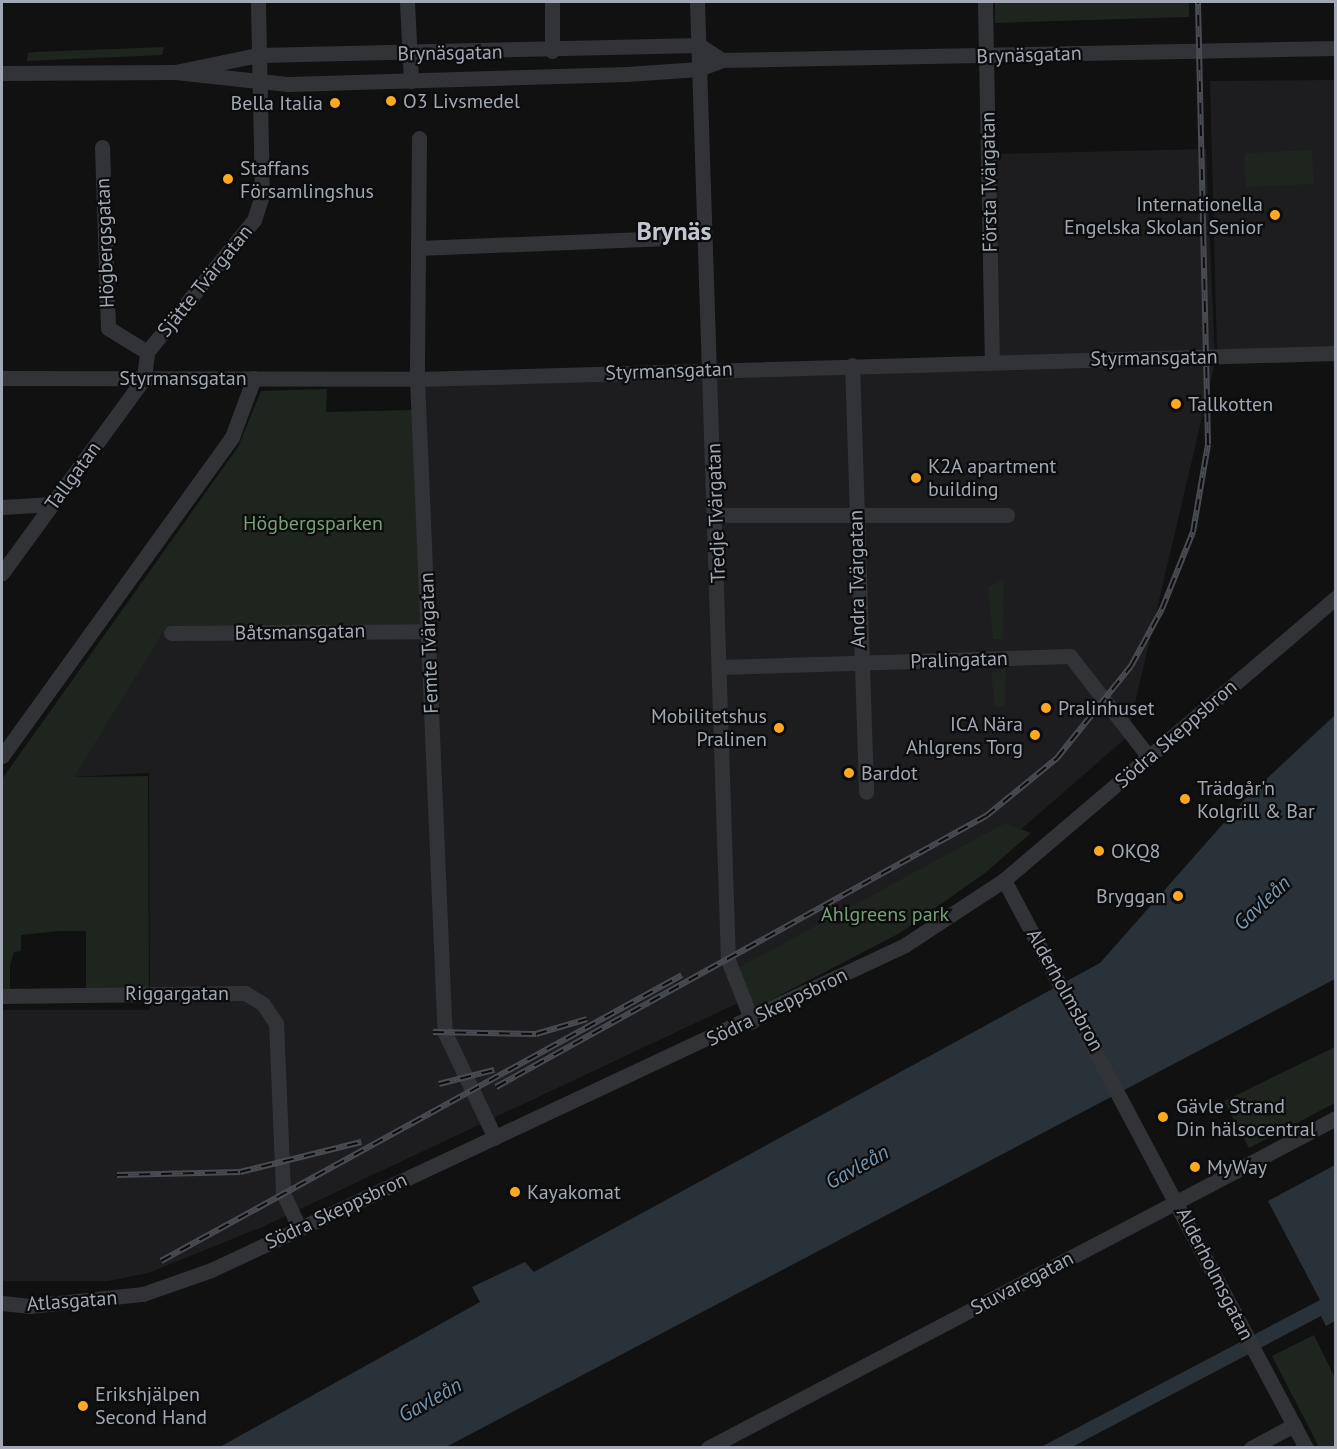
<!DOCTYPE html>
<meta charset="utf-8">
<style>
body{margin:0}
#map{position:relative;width:1337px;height:1449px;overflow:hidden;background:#111112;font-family:"PT Sans",sans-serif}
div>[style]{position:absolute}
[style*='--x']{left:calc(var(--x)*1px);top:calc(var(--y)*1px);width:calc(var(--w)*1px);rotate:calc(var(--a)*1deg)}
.built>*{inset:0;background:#1d1d1f}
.green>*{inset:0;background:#1d251e}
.water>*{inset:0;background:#293238}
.minor>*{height:15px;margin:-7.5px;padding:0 7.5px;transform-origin:7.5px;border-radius:7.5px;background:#323337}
.rail>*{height:6px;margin-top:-3px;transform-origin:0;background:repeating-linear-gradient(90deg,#0c0c0d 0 11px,#484b51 0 22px);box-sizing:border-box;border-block:2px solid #484b51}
.dots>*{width:16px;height:16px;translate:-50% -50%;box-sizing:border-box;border:3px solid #0c0c0d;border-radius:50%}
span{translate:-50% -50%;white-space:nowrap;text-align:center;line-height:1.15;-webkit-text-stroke:4.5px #0c0c0d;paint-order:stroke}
.street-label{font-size:20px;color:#a1a8b4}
.poi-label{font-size:20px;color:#a1a8b4}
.left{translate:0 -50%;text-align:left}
.right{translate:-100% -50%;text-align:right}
.park-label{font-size:20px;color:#77a078}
.water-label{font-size:21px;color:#7598b2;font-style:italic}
.district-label{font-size:26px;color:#c2c6d0;font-weight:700}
.frame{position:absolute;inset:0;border:3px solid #a1a8b4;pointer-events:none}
</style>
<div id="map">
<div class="built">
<div style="clip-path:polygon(1335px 80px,1335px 348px,1217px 351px,1210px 81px)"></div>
<div style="clip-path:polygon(1206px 149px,1215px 362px,1127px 737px,1011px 838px,772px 987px,260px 1228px,148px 1273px,108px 1281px,2px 1281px,2px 1010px,150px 1010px,149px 773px,73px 777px,165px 628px,421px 627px,422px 384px,997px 365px,995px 154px)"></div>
</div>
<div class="green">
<div style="clip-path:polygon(995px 2px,1189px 2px,1189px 17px,995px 23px)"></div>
<div style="clip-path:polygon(164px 47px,162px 55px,27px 61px,28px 53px,35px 52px)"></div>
<div style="clip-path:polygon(1312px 150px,1314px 184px,1246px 187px,1244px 153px)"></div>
<div style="clip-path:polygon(327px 389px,326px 412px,412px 410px,421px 627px,165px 629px,74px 777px,148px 776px,149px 993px,86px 993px,86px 931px,59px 931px,21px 935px,21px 951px,14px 952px,10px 965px,10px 996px,2px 996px,2px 779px,238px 447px,261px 391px)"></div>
<div style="clip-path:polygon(1004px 580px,1003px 639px,993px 639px,988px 587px)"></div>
<div style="clip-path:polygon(1006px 667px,1005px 706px,995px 707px,991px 673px)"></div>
<div style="clip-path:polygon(1005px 823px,1031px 833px,985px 873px,900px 933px,755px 1008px,736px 969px)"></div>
<div style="clip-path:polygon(1335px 1047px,1335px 1103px,1249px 1148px,1224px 1101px)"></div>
<div style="clip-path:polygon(1314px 1335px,1335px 1378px,1335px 1447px,1319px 1447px,1272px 1356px)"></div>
</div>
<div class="water">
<div style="clip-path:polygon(1335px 715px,1335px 979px,446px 1447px,218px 1448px,480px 1302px,472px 1287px,525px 1262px,534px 1272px,1100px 963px,1245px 799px)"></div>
<div style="clip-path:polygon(1335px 1165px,1335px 1321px,1326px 1326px,1321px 1316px,1072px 1447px,1039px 1448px,1320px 1300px,1268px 1201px)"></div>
</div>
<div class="minor">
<div style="--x:407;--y:2;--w:79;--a:87.1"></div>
<div style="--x:552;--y:2;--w:49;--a:90"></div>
<div style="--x:697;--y:2;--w:959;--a:88.15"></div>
<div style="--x:728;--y:960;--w:66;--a:68.5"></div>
<div style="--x:985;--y:2;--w:360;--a:88.9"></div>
<div style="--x:175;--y:72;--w:114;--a:6.1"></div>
<div style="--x:288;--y:84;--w:339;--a:-1.7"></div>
<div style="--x:627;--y:74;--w:72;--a:-4"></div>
<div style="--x:699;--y:69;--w:25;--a:-21"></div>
<div style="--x:722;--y:60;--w:614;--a:-1.12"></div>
<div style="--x:2;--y:73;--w:173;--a:-0.3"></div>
<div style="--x:175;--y:72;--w:85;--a:-11.6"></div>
<div style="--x:258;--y:55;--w:441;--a:-1.3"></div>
<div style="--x:699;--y:45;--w:27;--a:33"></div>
<div style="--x:419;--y:138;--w:241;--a:90.5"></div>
<div style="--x:417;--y:379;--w:640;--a:87.58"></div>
<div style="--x:444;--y:1018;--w:15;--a:86"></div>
<div style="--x:445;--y:1033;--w:116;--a:64.5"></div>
<div style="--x:102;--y:147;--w:181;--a:88.1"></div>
<div style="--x:108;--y:328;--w:46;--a:31.6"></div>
<div style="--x:418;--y:248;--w:245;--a:-2.3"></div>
<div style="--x:852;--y:365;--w:427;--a:88.1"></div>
<div style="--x:2;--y:378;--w:415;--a:0.1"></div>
<div style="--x:417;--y:379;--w:919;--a:-1.62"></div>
<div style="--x:2;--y:507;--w:51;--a:-3.4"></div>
<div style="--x:716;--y:515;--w:291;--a:0"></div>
<div style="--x:2;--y:573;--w:241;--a:-53.9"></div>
<div style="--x:144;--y:378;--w:26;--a:-83"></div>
<div style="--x:147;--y:352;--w:170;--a:-51"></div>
<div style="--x:254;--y:220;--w:25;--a:-72"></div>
<div style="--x:262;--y:196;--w:194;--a:-91.2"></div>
<div style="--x:171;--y:633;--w:258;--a:-0.4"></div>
<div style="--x:720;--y:667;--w:350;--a:-1.8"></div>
<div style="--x:1070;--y:656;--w:128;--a:52"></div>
<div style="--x:2;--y:756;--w:393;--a:-54.2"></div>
<div style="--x:232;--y:437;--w:63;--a:-69.6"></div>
<div style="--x:1004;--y:880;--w:643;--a:62"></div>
<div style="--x:2;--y:996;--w:243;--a:-0.7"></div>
<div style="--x:245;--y:993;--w:21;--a:31"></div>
<div style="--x:263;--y:1004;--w:23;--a:56"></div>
<div style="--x:276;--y:1023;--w:170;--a:87.6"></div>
<div style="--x:283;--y:1193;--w:38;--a:65"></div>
<div style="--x:2;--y:1303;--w:28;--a:6"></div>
<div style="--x:30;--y:1306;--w:114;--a:-6.1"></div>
<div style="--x:143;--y:1294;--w:72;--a:-19.4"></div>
<div style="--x:211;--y:1270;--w:766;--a:-25.09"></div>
<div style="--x:905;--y:945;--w:118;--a:-33.3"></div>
<div style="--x:1004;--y:880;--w:436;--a:-40.4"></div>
<div style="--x:708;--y:1448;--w:709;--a:-27.72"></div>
<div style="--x:1251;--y:1448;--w:49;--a:-28.1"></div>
</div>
<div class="rail">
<div style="--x:433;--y:1032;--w:103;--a:1.1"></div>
<div style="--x:536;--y:1034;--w:53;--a:-16.4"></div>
<div style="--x:439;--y:1084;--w:57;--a:-14.3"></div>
<div style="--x:496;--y:1087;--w:560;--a:-28.95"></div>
<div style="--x:986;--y:816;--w:92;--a:-39.2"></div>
<div style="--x:1057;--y:758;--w:118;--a:-51.2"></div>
<div style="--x:1131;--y:666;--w:65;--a:-61.5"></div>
<div style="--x:1162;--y:609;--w:83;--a:-68.1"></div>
<div style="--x:1193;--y:532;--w:89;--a:-80.3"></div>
<div style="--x:1208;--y:444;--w:442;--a:-91.3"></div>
<div style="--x:117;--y:1175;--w:123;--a:-1.4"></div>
<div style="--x:240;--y:1172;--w:125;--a:-13.9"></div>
<div style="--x:161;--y:1261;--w:594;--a:-28.76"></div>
</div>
<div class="dots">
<div style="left:391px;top:101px;background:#fba920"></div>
<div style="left:335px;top:103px;background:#fba920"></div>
<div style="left:228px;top:179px;background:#fba920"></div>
<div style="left:1275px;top:215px;background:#fba920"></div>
<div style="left:1176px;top:404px;background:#fba920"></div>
<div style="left:916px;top:478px;background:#fba920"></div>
<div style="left:1046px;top:708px;background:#fba920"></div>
<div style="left:779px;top:728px;background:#fba920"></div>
<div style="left:1035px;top:735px;background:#fba920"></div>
<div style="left:849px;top:773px;background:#fba920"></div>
<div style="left:1185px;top:799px;background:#fba920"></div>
<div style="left:1099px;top:851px;background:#fba920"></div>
<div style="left:1178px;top:896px;background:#fba920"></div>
<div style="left:1163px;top:1117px;background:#fba920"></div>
<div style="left:1195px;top:1167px;background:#fba920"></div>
<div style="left:515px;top:1192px;background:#fba920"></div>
<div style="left:83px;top:1406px;background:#fba920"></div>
</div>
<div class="street-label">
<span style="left:450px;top:53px;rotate:-1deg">Brynäsgatan</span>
<span style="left:1029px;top:55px;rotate:-2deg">Brynäsgatan</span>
<span style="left:989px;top:182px;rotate:-91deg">Första Tvärgatan</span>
<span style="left:105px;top:243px;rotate:-92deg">Högbergsgatan</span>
<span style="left:205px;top:281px;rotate:-51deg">Sjätte Tvärgatan</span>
<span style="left:1154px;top:358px;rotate:-1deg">Styrmansgatan</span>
<span style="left:669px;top:371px;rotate:-2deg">Styrmansgatan</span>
<span style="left:183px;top:378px">Styrmansgatan</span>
<span style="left:73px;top:476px;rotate:-54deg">Tallgatan</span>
<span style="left:716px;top:513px;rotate:-92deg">Tredje Tvärgatan</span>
<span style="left:857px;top:579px;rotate:-91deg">Andra Tvärgatan</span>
<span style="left:300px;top:632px;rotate:-1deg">Båtsmansgatan</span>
<span style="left:429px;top:643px;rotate:-92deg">Femte Tvärgatan</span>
<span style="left:959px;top:660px;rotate:-2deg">Pralingatan</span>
<span style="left:1176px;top:734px;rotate:-41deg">Södra Skeppsbron</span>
<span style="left:1065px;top:990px;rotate:61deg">Alderholmsbron</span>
<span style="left:177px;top:993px">Riggargatan</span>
<span style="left:777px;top:1007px;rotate:-26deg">Södra Skeppsbron</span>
<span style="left:336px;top:1211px;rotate:-25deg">Södra Skeppsbron</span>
<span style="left:1215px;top:1274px;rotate:63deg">Alderholmsgatan</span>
<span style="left:1022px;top:1283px;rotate:-28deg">Stuvaregatan</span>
<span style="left:72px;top:1301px;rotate:-4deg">Atlasgatan</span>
</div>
<div class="poi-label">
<span class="left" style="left:403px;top:101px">O3 Livsmedel</span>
<span class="right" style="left:323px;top:103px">Bella Italia</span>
<span class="left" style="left:240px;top:180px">Staffans<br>Församlingshus</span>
<span class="right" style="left:1263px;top:216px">Internationella<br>Engelska Skolan Senior</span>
<span class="left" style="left:1188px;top:404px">Tallkotten</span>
<span class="left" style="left:928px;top:478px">K2A apartment<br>building</span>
<span class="left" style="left:1058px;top:708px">Pralinhuset</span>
<span class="right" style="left:767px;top:728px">Mobilitetshus<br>Pralinen</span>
<span class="right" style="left:1023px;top:736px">ICA Nära<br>Ahlgrens Torg</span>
<span class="left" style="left:861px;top:773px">Bardot</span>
<span class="left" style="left:1197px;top:800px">Trädgår'n<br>Kolgrill &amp; Bar</span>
<span class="left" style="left:1111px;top:851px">OKQ8</span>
<span class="right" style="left:1166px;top:896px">Bryggan</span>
<span class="left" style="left:1176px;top:1118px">Gävle Strand<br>Din hälsocentral</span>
<span class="left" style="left:1207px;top:1167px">MyWay</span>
<span class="left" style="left:527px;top:1192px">Kayakomat</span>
<span class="left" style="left:95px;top:1406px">Erikshjälpen<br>Second Hand</span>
</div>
<div class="park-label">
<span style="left:313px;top:523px">Högbergsparken</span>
<span style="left:885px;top:914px">Ahlgreens park</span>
</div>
<div class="water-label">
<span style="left:1262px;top:903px;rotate:-43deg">Gavleån</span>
<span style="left:857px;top:1167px;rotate:-29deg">Gavleån</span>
<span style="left:430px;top:1400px;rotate:-29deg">Gavleån</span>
</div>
<div class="district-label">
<span style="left:674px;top:231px">Brynäs</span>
</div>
<div class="frame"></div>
</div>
